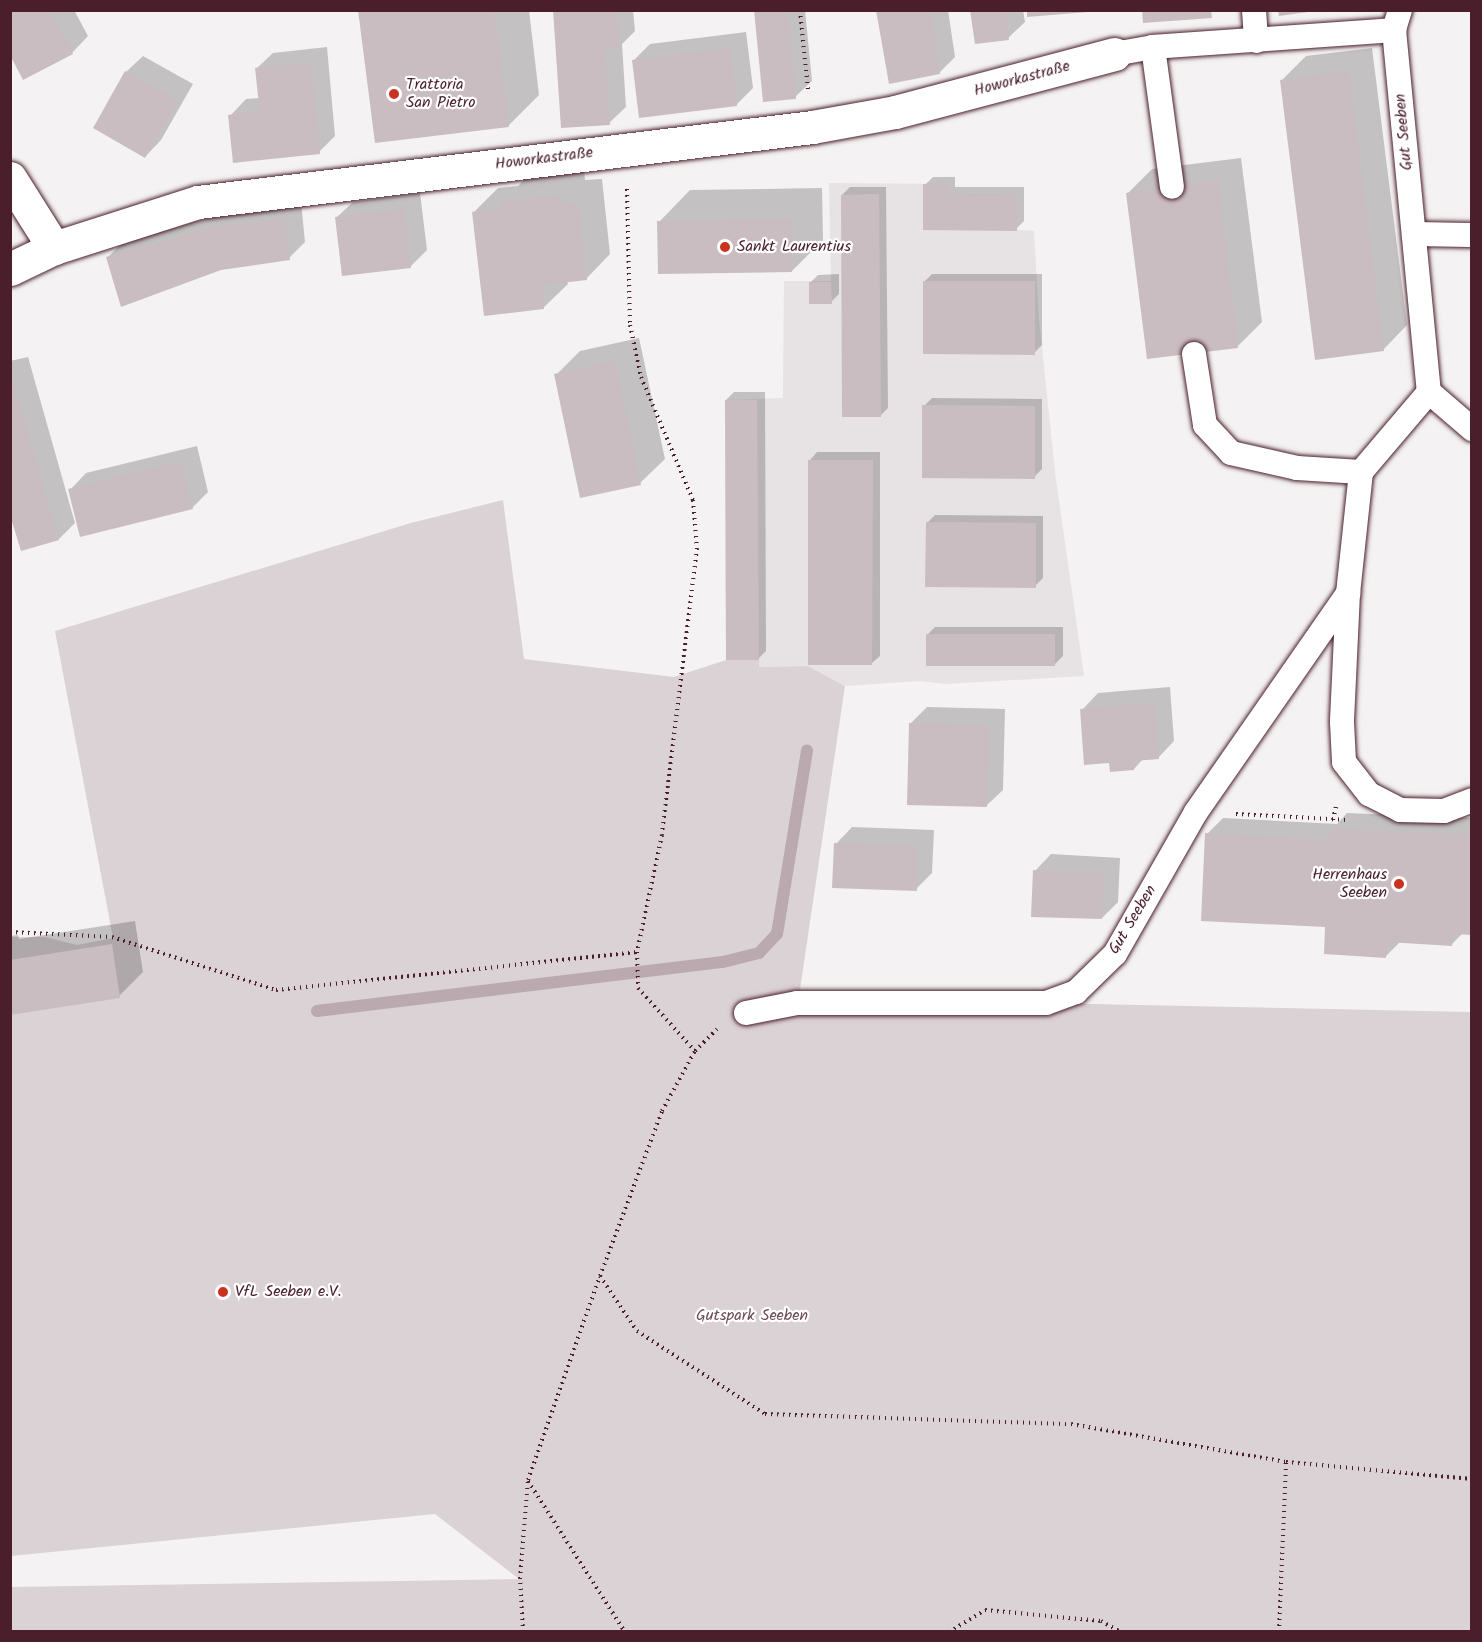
<!DOCTYPE html>
<meta charset="utf-8">
<style>
body{margin:0}
#map{position:relative;width:1482px;height:1642px;overflow:hidden;background:#f4f2f2;font-family:Kalam,sans-serif}
div>[style]{position:absolute}
[style*='--x']{left:calc(var(--x)*1px);top:calc(var(--y)*1px);width:calc(var(--w)*1px);rotate:calc(var(--a)*1deg)}
.built>*{inset:0;background:#e7e2e3}
.green>*{inset:0;background:#dbd2d5}
.shadow>*{inset:0;background:#0003}
.stream>*{height:12px;margin:-6px;padding:0 6px;transform-origin:6px;border-radius:6px;background:#baa9ae}
.building>*{inset:0;background:#cabdc1}
.path>*{height:4px;margin-top:-2px;transform-origin:0;background:repeating-linear-gradient(90deg,#4a1f2b 0 1.5px,transparent 0 6px)}
.roads{filter:drop-shadow(0 0 2px #4a1f2b) drop-shadow(0 0 2px #4a1f2b)}
.lane>*{height:24px;margin:-12px;padding:0 12px;transform-origin:12px;border-radius:12px;background:#fff}
.street>*{height:33px;margin:-16.5px;padding:0 16.5px;transform-origin:16.5px;border-radius:16.5px;background:#fff}
.dots>*{width:16px;height:16px;translate:-50% -50%;box-sizing:border-box;border:3px solid #fff;border-radius:50%}
span{translate:-50% -50%;white-space:nowrap;text-align:center;line-height:1.15;-webkit-text-stroke:4.5px #fff;paint-order:stroke}
.street-label{font-size:16px;color:#4a1f2b}
.poi-label{font-size:16px;color:#4a1f2b}
.left{translate:0 -50%;text-align:left}
.right{translate:-100% -50%;text-align:right}
.park-label{font-size:16px;color:#6e4c56}
.frame{position:absolute;inset:0;border:12px solid #4a1f2b;pointer-events:none}
</style>
<div id="map">
<div class="built">
<div style="clip-path:polygon(829px 183px,948px 184px,948px 194px,1017px 195px,1017px 230px,1034px 231px,1039px 320px,1056px 480px,1084px 676px,945px 684px,920px 681px,845px 686px,808px 666px,758px 667px,758px 660px,726px 660px,725px 400px,783px 398px,784px 281px,831px 281px)"></div>
</div>
<div class="green">
<div style="clip-path:polygon(503px 500px,524px 659px,674px 677px,726px 660px,759px 660px,759px 667px,808px 666px,845px 686px,798px 1003px,1046px 1003px,1471px 1012px,1471px 1631px,11px 1632px,10px 1587px,519px 1579px,435px 1514px,11px 1556px,11px 937px,45px 937px,77px 945px,113px 938px,55px 631px,411px 523px)"></div>
</div>
<div class="shadow">
<div style="clip-path:polygon(74px 10px,88px 36px,72px 53px,10px 52px,10px 11px)"></div>
<div style="clip-path:polygon(360px 10px,529px 10px,539px 95px,508px 126px)"></div>
<div style="clip-path:polygon(555px 10px,633px 10px,635px 31px,622px 44px,626px 107px,609px 123px)"></div>
<div style="clip-path:polygon(756px 10px,805px 10px,812px 81px,795px 97px)"></div>
<div style="clip-path:polygon(877px 10px,948px 10px,955px 57px,939px 73px)"></div>
<div style="clip-path:polygon(972px 10px,1023px 10px,1025px 22px,1008px 38px)"></div>
<div style="clip-path:polygon(746px 32px,753px 88px,736px 105px,634px 60px,650px 44px)"></div>
<div style="clip-path:polygon(327px 47px,335px 136px,319px 152px,230px 116px,246px 99px,260px 98px,256px 69px,273px 53px)"></div>
<div style="clip-path:polygon(1372px 48px,1407px 325px,1383px 350px,1282px 80px,1306px 56px)"></div>
<div style="clip-path:polygon(143px 56px,193px 84px,161px 140px,145px 157px,126px 72px)"></div>
<div style="clip-path:polygon(1241px 158px,1262px 322px,1238px 346px,1128px 193px,1152px 169px)"></div>
<div style="clip-path:polygon(584px 171px,585px 180px,602px 179px,610px 254px,586px 279px,567px 281px,568px 284px,543px 308px,474px 212px,498px 188px,518px 186px,526px 178px)"></div>
<div style="clip-path:polygon(933px 177px,955px 177px,955px 187px,1024px 187px,1024px 221px,1016px 229px,925px 185px)"></div>
<div style="clip-path:polygon(850px 187px,886px 187px,888px 408px,880px 416px,842px 195px)"></div>
<div style="clip-path:polygon(822px 188px,823px 240px,792px 271px,659px 222px,690px 190px)"></div>
<div style="clip-path:polygon(420px 193px,427px 250px,411px 266px,336px 218px,353px 202px)"></div>
<div style="clip-path:polygon(301px 202px,305px 242px,289px 258px,108px 257px,124px 241px,232px 212px)"></div>
<div style="clip-path:polygon(839px 274px,839px 294px,831px 302px,810px 283px,818px 275px)"></div>
<div style="clip-path:polygon(932px 274px,1042px 274px,1042px 345px,1034px 353px,924px 282px)"></div>
<div style="clip-path:polygon(639px 338px,665px 459px,640px 483px,556px 375px,580px 351px)"></div>
<div style="clip-path:polygon(28px 357px,75px 523px,59px 539px,10px 509px,10px 361px)"></div>
<div style="clip-path:polygon(734px 392px,765px 392px,766px 651px,758px 659px,726px 400px)"></div>
<div style="clip-path:polygon(932px 398px,1042px 399px,1042px 469px,1034px 477px,924px 406px)"></div>
<div style="clip-path:polygon(197px 446px,208px 492px,192px 508px,70px 490px,86px 473px)"></div>
<div style="clip-path:polygon(817px 452px,880px 452px,880px 656px,872px 663px,810px 460px)"></div>
<div style="clip-path:polygon(935px 515px,1043px 516px,1043px 578px,1035px 586px,927px 523px)"></div>
<div style="clip-path:polygon(935px 627px,1063px 627px,1063px 656px,1055px 664px,927px 635px)"></div>
<div style="clip-path:polygon(1170px 687px,1174px 741px,1158px 758px,1143px 759px,1134px 769px,1110px 761px,1082px 710px,1098px 693px)"></div>
<div style="clip-path:polygon(927px 707px,1005px 709px,1003px 790px,986px 806px,911px 723px)"></div>
<div style="clip-path:polygon(1347px 813px,1472px 818px,1472px 933px,1463px 933px,1452px 944px,1400px 942px,1386px 956px,1327px 926px,1207px 834px,1223px 818px,1337px 824px)"></div>
<div style="clip-path:polygon(852px 827px,934px 830px,932px 873px,916px 889px,836px 844px)"></div>
<div style="clip-path:polygon(1051px 854px,1120px 858px,1118px 902px,1102px 918px,1035px 871px)"></div>
<div style="clip-path:polygon(135px 921px,143px 972px,119px 996px,10px 1013px,10px 936px,18px 935px,19px 939px)"></div>
</div>
<div class="stream">
<div style="--x:317;--y:1011;--w:409;--a:-6.9"></div>
<div style="--x:723;--y:962;--w:37;--a:-14"></div>
<div style="--x:759;--y:953;--w:26;--a:-47"></div>
<div style="--x:777;--y:934;--w:186;--a:-80.7"></div>
</div>
<div class="building">
<div style="clip-path:polygon(21px 10px,50px 10px,73px 54px,23px 80px,10px 55px,10px 16px)"></div>
<div style="clip-path:polygon(358px 10px,494px 10px,509px 127px,375px 143px)"></div>
<div style="clip-path:polygon(553px 10px,617px 10px,619px 48px,605px 50px,610px 125px,561px 128px)"></div>
<div style="clip-path:polygon(754px 10px,788px 10px,796px 99px,763px 102px)"></div>
<div style="clip-path:polygon(876px 10px,930px 10px,940px 74px,889px 84px)"></div>
<div style="clip-path:polygon(970px 10px,1006px 10px,1009px 40px,975px 44px)"></div>
<div style="clip-path:polygon(1027px 10px,1088px 10px,1088px 12px,1027px 17px)"></div>
<div style="clip-path:polygon(1142px 10px,1211px 10px,1212px 18px,1143px 23px)"></div>
<div style="clip-path:polygon(1278px 10px,1308px 10px,1308px 12px,1279px 16px)"></div>
<div style="clip-path:polygon(730px 48px,737px 106px,639px 118px,632px 60px)"></div>
<div style="clip-path:polygon(311px 62px,320px 154px,233px 163px,228px 115px,252px 112px,259px 105px,255px 68px)"></div>
<div style="clip-path:polygon(125px 71px,178px 101px,145px 158px,93px 128px)"></div>
<div style="clip-path:polygon(1349px 71px,1384px 351px,1315px 360px,1280px 80px)"></div>
<div style="clip-path:polygon(1218px 181px,1238px 348px,1147px 359px,1126px 193px)"></div>
<div style="clip-path:polygon(923px 184px,948px 184px,948px 194px,1017px 195px,1017px 231px,923px 230px)"></div>
<div style="clip-path:polygon(879px 194px,881px 417px,842px 417px,841px 195px)"></div>
<div style="clip-path:polygon(560px 195px,562px 204px,578px 202px,587px 280px,542px 285px,544px 309px,484px 316px,472px 212px,501px 208px,500px 202px)"></div>
<div style="clip-path:polygon(404px 209px,411px 268px,342px 276px,335px 217px)"></div>
<div style="clip-path:polygon(285px 218px,290px 260px,221px 270px,121px 307px,106px 257px,215px 227px)"></div>
<div style="clip-path:polygon(791px 219px,792px 272px,658px 274px,657px 221px)"></div>
<div style="clip-path:polygon(923px 281px,1035px 281px,1035px 355px,923px 354px)"></div>
<div style="clip-path:polygon(809px 282px,831px 282px,832px 304px,809px 304px)"></div>
<div style="clip-path:polygon(615px 361px,641px 485px,580px 498px,554px 374px)"></div>
<div style="clip-path:polygon(10px 371px,59px 540px,21px 551px,10px 515px)"></div>
<div style="clip-path:polygon(725px 400px,757px 400px,759px 660px,726px 660px)"></div>
<div style="clip-path:polygon(922px 405px,1035px 406px,1035px 479px,922px 478px)"></div>
<div style="clip-path:polygon(808px 460px,873px 460px,872px 665px,808px 665px)"></div>
<div style="clip-path:polygon(181px 461px,193px 509px,80px 537px,68px 489px)"></div>
<div style="clip-path:polygon(926px 522px,1036px 523px,1036px 588px,925px 587px)"></div>
<div style="clip-path:polygon(926px 634px,1055px 634px,1055px 666px,926px 666px)"></div>
<div style="clip-path:polygon(1154px 703px,1159px 759px,1134px 761px,1134px 770px,1110px 772px,1109px 763px,1084px 765px,1080px 709px)"></div>
<div style="clip-path:polygon(909px 723px,989px 725px,987px 807px,907px 805px)"></div>
<div style="clip-path:polygon(1330px 829px,1472px 834px,1472px 935px,1453px 934px,1452px 946px,1387px 942px,1386px 958px,1324px 954px,1325px 927px,1201px 921px,1205px 833px,1329px 840px)"></div>
<div style="clip-path:polygon(834px 843px,918px 846px,917px 891px,832px 888px)"></div>
<div style="clip-path:polygon(1033px 870px,1104px 874px,1102px 919px,1031px 917px)"></div>
<div style="clip-path:polygon(112px 944px,120px 998px,10px 1015px,10px 960px)"></div>
</div>
<div class="path">
<div style="--x:800;--y:10;--w:80;--a:84.3"></div>
<div style="--x:627;--y:189;--w:136;--a:88.7"></div>
<div style="--x:630;--y:325;--w:53;--a:78.1"></div>
<div style="--x:641;--y:377;--w:134;--a:67.1"></div>
<div style="--x:693;--y:500;--w:48;--a:85.2"></div>
<div style="--x:697;--y:548;--w:289;--a:97"></div>
<div style="--x:662;--y:835;--w:120;--a:102.1"></div>
<div style="--x:637;--y:952;--w:36;--a:88"></div>
<div style="--x:638;--y:988;--w:85;--a:47.9"></div>
<div style="--x:1236;--y:814;--w:112;--a:3.1"></div>
<div style="--x:1333;--y:820;--w:14;--a:-78"></div>
<div style="--x:10;--y:932;--w:102;--a:2.8"></div>
<div style="--x:112;--y:937;--w:172;--a:17.9"></div>
<div style="--x:276;--y:990;--w:363;--a:-6"></div>
<div style="--x:600;--y:1276;--w:66;--a:56.1"></div>
<div style="--x:637;--y:1331;--w:153;--a:33"></div>
<div style="--x:765;--y:1414;--w:306;--a:1.9"></div>
<div style="--x:1071;--y:1424;--w:218;--a:10"></div>
<div style="--x:1286;--y:1462;--w:187;--a:5.2"></div>
<div style="--x:528;--y:1481;--w:179;--a:57.3"></div>
<div style="--x:523;--y:1632;--w:53;--a:-93.2"></div>
<div style="--x:520;--y:1579;--w:99;--a:-85.4"></div>
<div style="--x:528;--y:1480;--w:216;--a:-70.6"></div>
<div style="--x:600;--y:1276;--w:176;--a:-69.4"></div>
<div style="--x:662;--y:1111;--w:68;--a:-61.2"></div>
<div style="--x:695;--y:1051;--w:31;--a:-45"></div>
<div style="--x:949;--y:1632;--w:42;--a:-31.4"></div>
<div style="--x:985;--y:1610;--w:117;--a:5.4"></div>
<div style="--x:1101;--y:1621;--w:23;--a:29"></div>
<div style="--x:1279;--y:1632;--w:170;--a:-87.6"></div>
</div>
<div class="roads">
<div class="lane">
<div style="--x:1254;--y:10;--w:31;--a:86"></div>
<div style="--x:1400;--y:10;--w:21;--a:107"></div>
<div style="--x:1394;--y:30;--w:364;--a:84.5"></div>
<div style="--x:1429;--y:392;--w:57;--a:40.7"></div>
<div style="--x:1153;--y:47;--w:141;--a:82.3"></div>
<div style="--x:1114;--y:54;--w:40;--a:-10"></div>
<div style="--x:1153;--y:47;--w:242;--a:-4"></div>
<div style="--x:1414;--y:234;--w:58;--a:1"></div>
<div style="--x:1194;--y:354;--w:72;--a:81.2"></div>
<div style="--x:1205;--y:425;--w:38;--a:47"></div>
<div style="--x:1231;--y:453;--w:68;--a:12.8"></div>
<div style="--x:1297;--y:468;--w:64;--a:3.6"></div>
<div style="--x:1429;--y:392;--w:105;--a:130.4"></div>
<div style="--x:1361;--y:472;--w:122;--a:96.1"></div>
<div style="--x:1348;--y:593;--w:129;--a:92.7"></div>
<div style="--x:1342;--y:722;--w:40;--a:87.1"></div>
<div style="--x:1344;--y:762;--w:41;--a:52"></div>
<div style="--x:1369;--y:794;--w:35;--a:27"></div>
<div style="--x:1400;--y:810;--w:44;--a:1.3"></div>
<div style="--x:1444;--y:811;--w:30;--a:-21"></div>
<div style="--x:746;--y:1013;--w:52;--a:-11.1"></div>
<div style="--x:797;--y:1003;--w:249;--a:0"></div>
<div style="--x:1046;--y:1003;--w:32;--a:-20"></div>
<div style="--x:1076;--y:992;--w:54;--a:-44.3"></div>
<div style="--x:1115;--y:954;--w:163;--a:-60.3"></div>
<div style="--x:1196;--y:812;--w:267;--a:-55.2"></div>
</div>
<div class="street">
<div style="--x:10;--y:178;--w:83;--a:57.8"></div>
<div style="--x:10;--y:269;--w:49;--a:-25.5"></div>
<div style="--x:54;--y:248;--w:151;--a:-17.7"></div>
<div style="--x:198;--y:202;--w:619;--a:-6.96"></div>
<div style="--x:812;--y:127;--w:84;--a:-10.2"></div>
<div style="--x:895;--y:112;--w:227;--a:-14.8"></div>
</div>
</div>
<div class="dots">
<div style="left:394px;top:94px;background:#c8321e"></div>
<div style="left:725px;top:247px;background:#c8321e"></div>
<div style="left:1399px;top:884px;background:#c8321e"></div>
<div style="left:223px;top:1292px;background:#c8321e"></div>
</div>
<div class="street-label">
<span style="left:1022px;top:79px;rotate:-15deg">Howorkastraße</span>
<span style="left:1404px;top:132px;rotate:-95deg">Gut Seeben</span>
<span style="left:544px;top:159px;rotate:-7deg">Howorkastraße</span>
<span style="left:1133px;top:920px;rotate:-59deg">Gut Seeben</span>
</div>
<div class="poi-label">
<span class="left" style="left:406px;top:94px">Trattoria<br>San Pietro</span>
<span class="left" style="left:737px;top:247px">Sankt Laurentius</span>
<span class="right" style="left:1387px;top:884px">Herrenhaus<br>Seeben</span>
<span class="left" style="left:235px;top:1292px">VfL Seeben e.V.</span>
</div>
<div class="park-label">
<span style="left:752px;top:1316px">Gutspark Seeben</span>
</div>
<div class="frame"></div>
</div>
